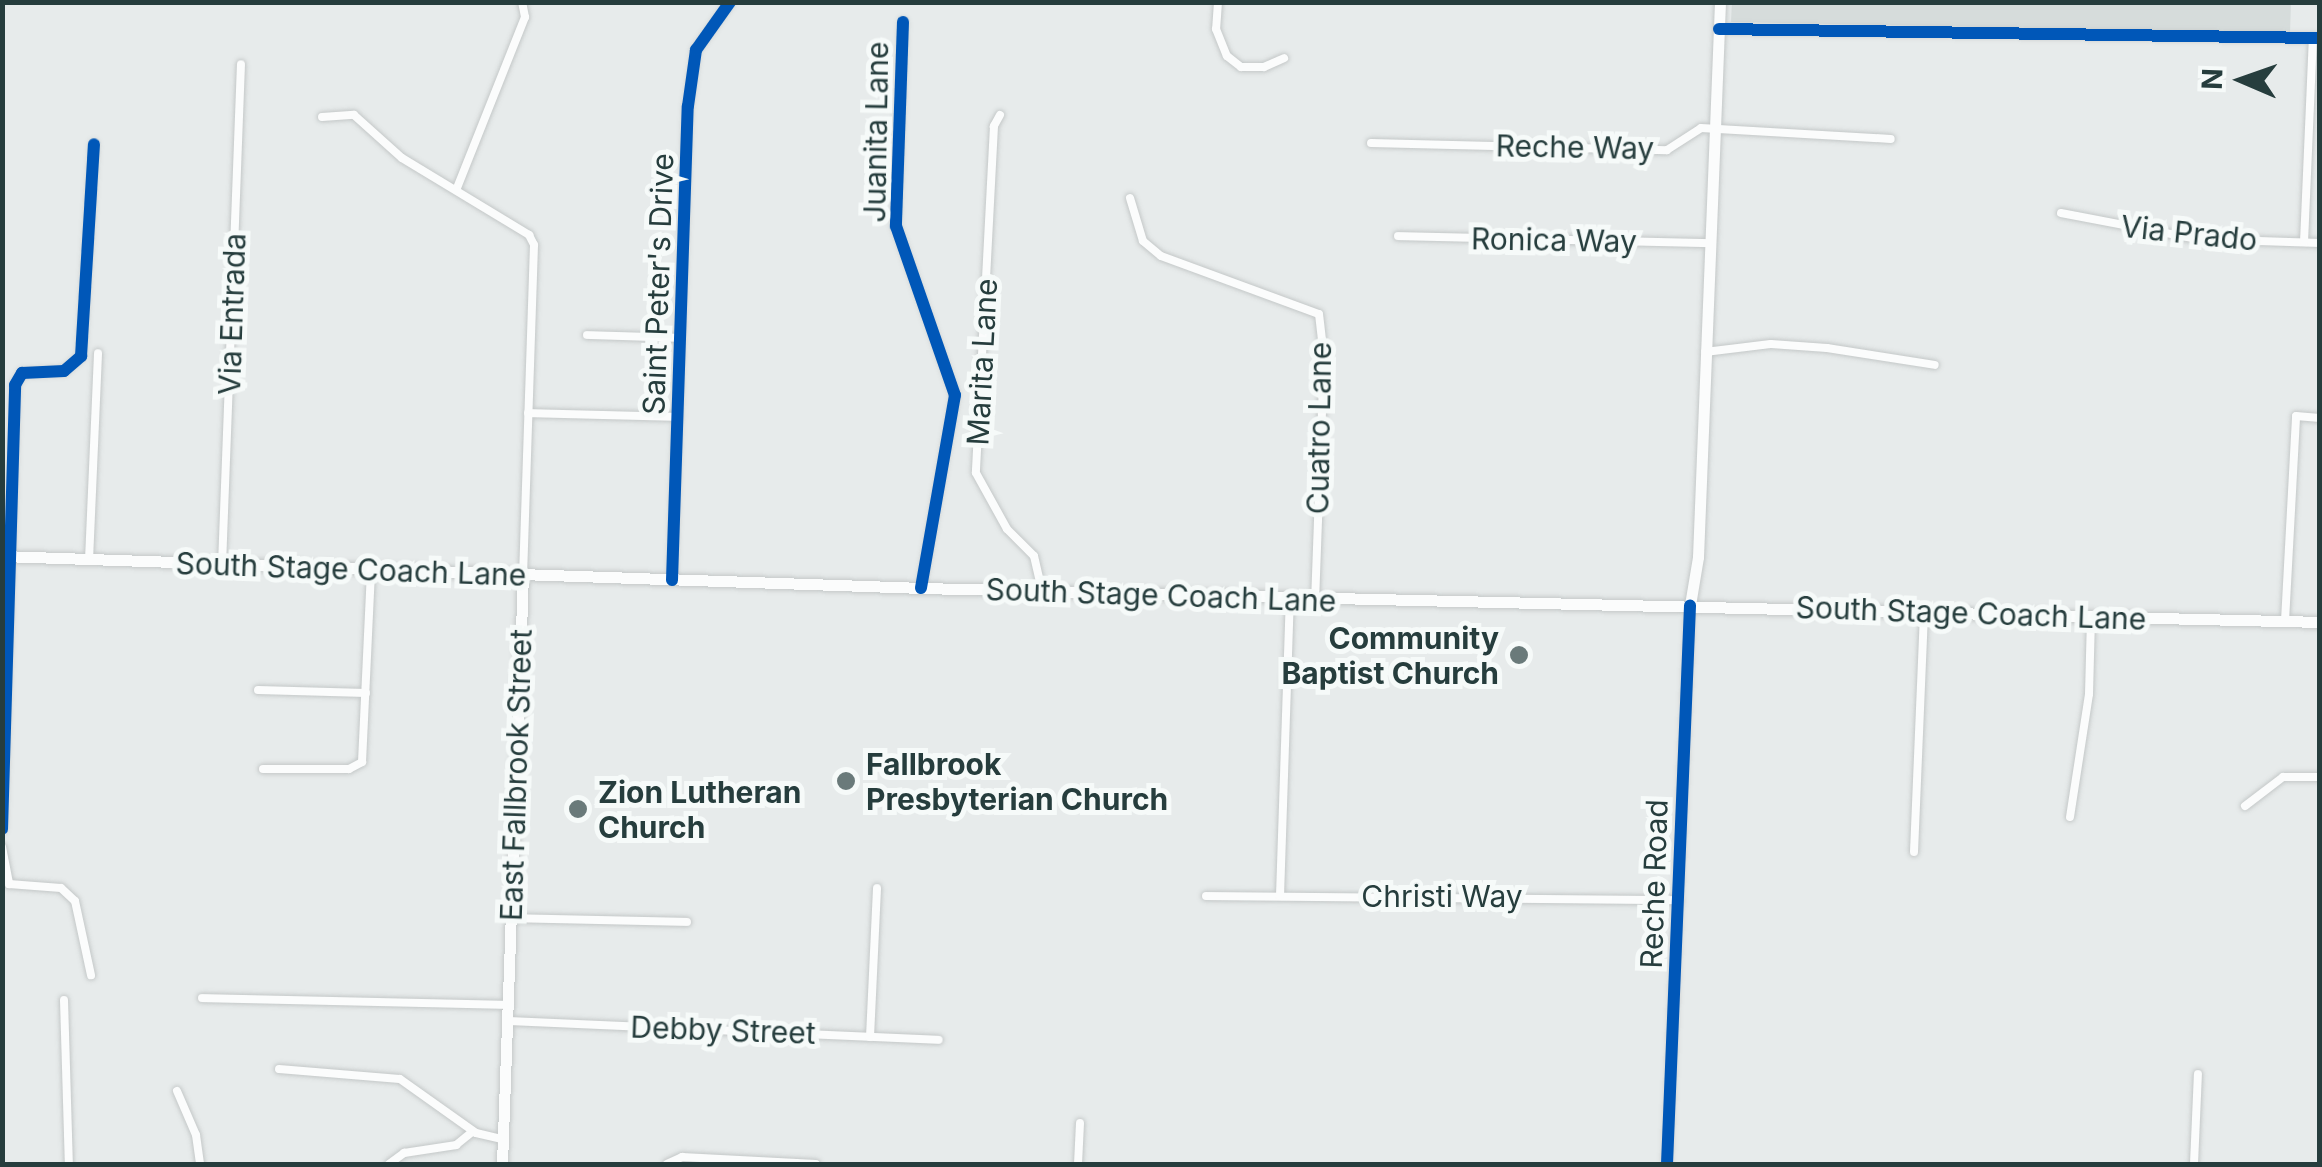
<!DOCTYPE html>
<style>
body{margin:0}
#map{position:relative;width:2322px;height:1167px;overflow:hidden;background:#e7ebeb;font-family:Inter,sans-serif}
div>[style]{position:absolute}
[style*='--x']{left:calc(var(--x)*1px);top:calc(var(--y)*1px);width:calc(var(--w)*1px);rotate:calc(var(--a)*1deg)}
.built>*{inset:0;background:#d6dcdb}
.roads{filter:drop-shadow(0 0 2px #c4c8c8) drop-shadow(0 0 2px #c4c8c8)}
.minor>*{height:8px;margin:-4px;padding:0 4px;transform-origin:4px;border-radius:4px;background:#fbfcfc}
.secondary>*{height:11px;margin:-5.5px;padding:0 5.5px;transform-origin:5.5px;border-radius:5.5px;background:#fbfcfc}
.cycleway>*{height:12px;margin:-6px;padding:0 6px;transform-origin:6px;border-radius:6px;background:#0057b8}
.dots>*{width:28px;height:28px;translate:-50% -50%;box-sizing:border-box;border:5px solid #f6faf9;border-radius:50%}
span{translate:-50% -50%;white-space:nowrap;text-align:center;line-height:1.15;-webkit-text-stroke:10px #f6faf9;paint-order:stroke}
.street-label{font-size:30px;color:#263d3d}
.poi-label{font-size:30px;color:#263d3d;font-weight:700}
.right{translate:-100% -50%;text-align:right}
.left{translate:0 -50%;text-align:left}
.frame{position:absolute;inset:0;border:5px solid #263d3d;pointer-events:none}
.north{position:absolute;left:2192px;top:30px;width:100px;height:100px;-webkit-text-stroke:8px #f6faf9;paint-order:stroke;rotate:272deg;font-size:28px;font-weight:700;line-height:40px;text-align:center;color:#263d3d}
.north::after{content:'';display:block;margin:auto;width:35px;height:45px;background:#263d3d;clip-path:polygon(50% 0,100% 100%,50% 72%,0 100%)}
</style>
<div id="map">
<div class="built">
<div style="clip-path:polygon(1732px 2px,2291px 2px,2291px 3px,2290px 33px,1731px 22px)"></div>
</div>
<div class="roads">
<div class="minor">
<div style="--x:1218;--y:2;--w:27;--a:94"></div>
<div style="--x:1216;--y:29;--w:29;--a:68"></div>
<div style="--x:1227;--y:56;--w:18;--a:38"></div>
<div style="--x:1241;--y:67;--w:23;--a:0"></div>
<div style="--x:1264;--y:67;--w:22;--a:-24"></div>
<div style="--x:903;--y:22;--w:204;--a:92"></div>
<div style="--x:896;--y:226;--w:179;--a:70.8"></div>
<div style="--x:955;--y:395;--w:196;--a:100"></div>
<div style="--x:1719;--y:29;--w:601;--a:0.86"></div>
<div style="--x:1000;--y:115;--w:13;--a:119"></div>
<div style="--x:994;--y:126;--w:347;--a:93"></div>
<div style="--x:976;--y:473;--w:64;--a:61"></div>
<div style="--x:1007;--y:529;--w:38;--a:45"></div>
<div style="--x:1034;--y:556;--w:36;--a:77"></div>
<div style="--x:322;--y:117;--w:32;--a:-4"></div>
<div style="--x:354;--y:115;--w:64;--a:41.9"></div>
<div style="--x:402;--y:158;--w:149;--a:31.2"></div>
<div style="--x:529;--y:235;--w:11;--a:63"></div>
<div style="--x:534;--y:245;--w:329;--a:91.9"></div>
<div style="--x:1371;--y:143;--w:296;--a:1.4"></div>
<div style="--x:1667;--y:150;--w:40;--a:-32.9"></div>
<div style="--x:1701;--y:128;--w:190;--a:3.3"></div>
<div style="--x:457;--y:188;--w:184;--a:-68.3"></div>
<div style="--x:525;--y:17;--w:15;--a:-101"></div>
<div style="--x:1130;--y:198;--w:45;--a:73.2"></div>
<div style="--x:1143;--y:241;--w:23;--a:40"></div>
<div style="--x:1161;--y:256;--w:168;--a:20.2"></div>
<div style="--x:1319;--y:314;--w:43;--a:83.4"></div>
<div style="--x:1324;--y:357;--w:242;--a:92.1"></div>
<div style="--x:2061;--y:213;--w:138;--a:10.8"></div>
<div style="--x:2197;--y:239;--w:123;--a:1.9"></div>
<div style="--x:1398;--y:236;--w:311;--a:1.3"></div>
<div style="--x:2304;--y:242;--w:203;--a:-87.5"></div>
<div style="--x:587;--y:335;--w:93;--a:1.8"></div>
<div style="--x:1705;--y:352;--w:66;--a:-6.9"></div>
<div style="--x:1771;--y:344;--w:56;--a:4.1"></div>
<div style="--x:1827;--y:348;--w:109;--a:8.9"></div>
<div style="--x:528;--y:413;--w:150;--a:1.5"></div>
<div style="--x:89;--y:560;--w:207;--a:-87.5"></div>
<div style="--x:222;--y:565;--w:501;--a:-87.83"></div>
<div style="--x:672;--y:580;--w:474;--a:-88.1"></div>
<div style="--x:688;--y:106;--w:57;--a:-81.9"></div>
<div style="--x:696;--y:50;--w:59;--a:-54.7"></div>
<div style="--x:2285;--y:621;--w:205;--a:-86.9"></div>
<div style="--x:2296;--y:416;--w:24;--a:5"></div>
<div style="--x:258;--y:690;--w:108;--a:1.6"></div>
<div style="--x:263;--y:769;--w:86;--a:0"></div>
<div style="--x:349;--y:769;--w:15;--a:-28"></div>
<div style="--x:362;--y:762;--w:192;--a:-87.3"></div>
<div style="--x:2245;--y:806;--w:48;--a:-37.3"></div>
<div style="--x:2283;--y:777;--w:37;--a:0"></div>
<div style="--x:2070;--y:817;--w:124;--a:-81.2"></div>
<div style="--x:2089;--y:694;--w:78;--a:-88.5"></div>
<div style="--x:2;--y:829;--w:444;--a:-88.3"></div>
<div style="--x:15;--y:385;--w:14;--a:-60"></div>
<div style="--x:22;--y:373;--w:42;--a:-2.7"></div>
<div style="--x:64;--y:371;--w:23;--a:-41"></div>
<div style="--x:81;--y:356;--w:212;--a:-86.5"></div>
<div style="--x:2;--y:847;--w:38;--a:79"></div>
<div style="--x:9;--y:884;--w:52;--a:4.4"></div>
<div style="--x:61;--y:888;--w:19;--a:43"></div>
<div style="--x:75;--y:901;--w:76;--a:77.8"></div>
<div style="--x:1914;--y:852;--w:240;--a:-87.6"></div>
<div style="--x:1206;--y:896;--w:473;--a:0.5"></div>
<div style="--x:1280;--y:896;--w:298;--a:-88.1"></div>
<div style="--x:510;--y:918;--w:177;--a:1.3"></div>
<div style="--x:202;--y:998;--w:306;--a:1.3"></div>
<div style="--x:64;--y:1000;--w:164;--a:88.3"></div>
<div style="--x:507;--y:1021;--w:432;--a:2.5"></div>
<div style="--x:870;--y:1037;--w:149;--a:-87.3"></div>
<div style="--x:279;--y:1069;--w:121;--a:4.7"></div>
<div style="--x:400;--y:1079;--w:93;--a:35.4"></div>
<div style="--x:476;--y:1133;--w:28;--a:13"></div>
<div style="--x:177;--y:1091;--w:48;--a:66.6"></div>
<div style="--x:196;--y:1135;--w:29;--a:82"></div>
<div style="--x:389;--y:1164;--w:19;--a:-36"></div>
<div style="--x:404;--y:1153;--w:53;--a:-8.7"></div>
<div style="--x:456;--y:1145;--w:22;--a:-39"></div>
<div style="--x:667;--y:1164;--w:17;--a:-25"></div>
<div style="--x:682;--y:1157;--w:134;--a:3"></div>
<div style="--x:1078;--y:1164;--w:41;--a:-87.2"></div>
<div style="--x:1667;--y:1164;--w:559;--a:-87.64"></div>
<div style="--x:2194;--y:1164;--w:90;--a:-87.5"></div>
</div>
<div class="secondary">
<div style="--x:2;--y:556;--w:920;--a:1.99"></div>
<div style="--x:921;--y:588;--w:1399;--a:1.39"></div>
<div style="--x:1690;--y:605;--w:49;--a:-80.5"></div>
<div style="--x:1698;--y:557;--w:555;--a:-87.73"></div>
<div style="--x:502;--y:1164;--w:590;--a:-87.96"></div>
</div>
</div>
<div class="cycleway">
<div style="--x:903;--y:22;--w:204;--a:92"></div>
<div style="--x:896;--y:226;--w:179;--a:70.8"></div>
<div style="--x:955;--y:395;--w:196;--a:100"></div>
<div style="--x:1719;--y:29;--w:601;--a:0.86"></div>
<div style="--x:672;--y:580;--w:474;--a:-88.1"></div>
<div style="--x:688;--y:106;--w:57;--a:-81.9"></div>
<div style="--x:696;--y:50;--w:59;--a:-54.7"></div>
<div style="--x:2;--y:829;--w:444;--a:-88.3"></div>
<div style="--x:15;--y:385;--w:14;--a:-60"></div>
<div style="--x:22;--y:373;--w:42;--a:-2.7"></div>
<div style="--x:64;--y:371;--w:23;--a:-41"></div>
<div style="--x:81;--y:356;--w:212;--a:-86.5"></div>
<div style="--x:1667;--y:1164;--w:559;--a:-87.64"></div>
</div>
<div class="dots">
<div style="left:1519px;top:655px;background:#6a7a7a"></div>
<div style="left:846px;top:781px;background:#6a7a7a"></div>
<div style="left:578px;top:809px;background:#6a7a7a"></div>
</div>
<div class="street-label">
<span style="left:876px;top:132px;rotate:-89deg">Juanita Lane</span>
<span style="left:1575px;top:147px;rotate:1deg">Reche Way</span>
<span style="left:2189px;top:233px;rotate:6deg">Via Prado</span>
<span style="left:1554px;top:240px;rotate:1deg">Ronica Way</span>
<span style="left:658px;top:284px;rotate:-88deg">Saint Peter's Drive</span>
<span style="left:232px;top:314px;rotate:-88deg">Via Entrada</span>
<span style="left:982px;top:362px;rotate:-87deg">Marita Lane</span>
<span style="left:1319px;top:428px;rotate:-89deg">Cuatro Lane</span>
<span style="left:351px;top:569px;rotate:2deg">South Stage Coach Lane</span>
<span style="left:1161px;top:595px;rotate:2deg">South Stage Coach Lane</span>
<span style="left:1971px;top:613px;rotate:2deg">South Stage Coach Lane</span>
<span style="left:516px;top:775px;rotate:-88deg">East Fallbrook Street</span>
<span style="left:1654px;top:884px;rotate:-88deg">Reche Road</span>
<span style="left:1442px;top:896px">Christi Way</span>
<span style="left:723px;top:1030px;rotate:2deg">Debby Street</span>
</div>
<div class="poi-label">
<span class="right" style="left:1499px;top:655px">Community<br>Baptist Church</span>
<span class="left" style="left:866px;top:781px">Fallbrook<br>Presbyterian Church</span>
<span class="left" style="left:598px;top:809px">Zion Lutheran<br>Church</span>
</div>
<div class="frame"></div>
<div class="north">N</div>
</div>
